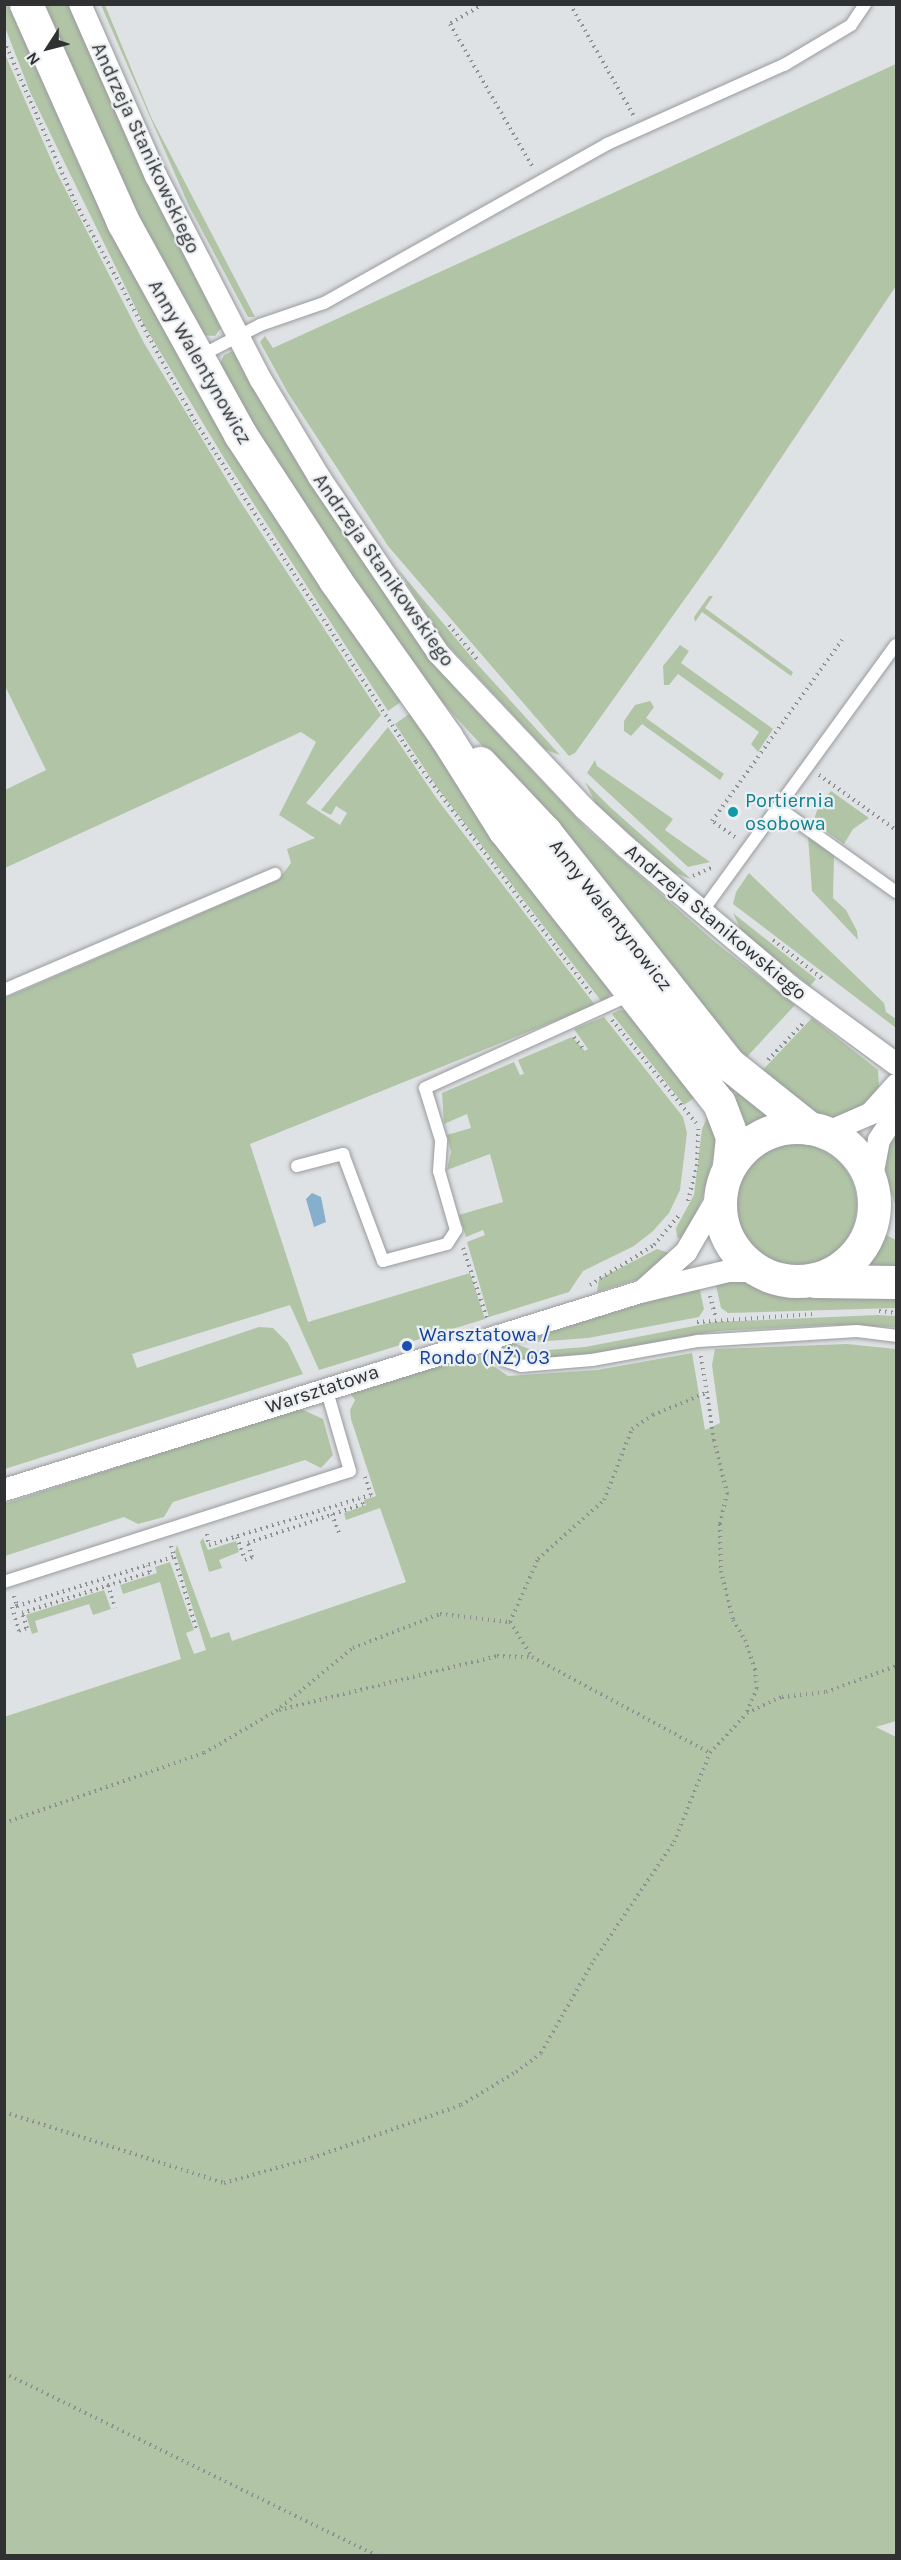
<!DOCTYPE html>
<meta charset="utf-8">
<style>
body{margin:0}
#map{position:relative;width:901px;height:2560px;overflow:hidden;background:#dfe2e4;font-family:Karla,sans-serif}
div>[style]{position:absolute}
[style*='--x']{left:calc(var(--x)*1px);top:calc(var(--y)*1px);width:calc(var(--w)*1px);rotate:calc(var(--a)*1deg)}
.green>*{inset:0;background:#b1c5a6}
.round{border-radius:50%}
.water>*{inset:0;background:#86aecd}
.path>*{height:4px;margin-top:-2px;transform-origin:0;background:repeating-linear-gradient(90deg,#8d8f90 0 1.5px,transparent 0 6px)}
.roads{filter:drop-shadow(0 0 2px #989a9d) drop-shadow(0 0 2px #989a9d)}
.lane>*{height:12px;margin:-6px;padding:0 6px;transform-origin:6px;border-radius:6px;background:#fff}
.street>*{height:22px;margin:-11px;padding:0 11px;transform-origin:11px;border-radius:11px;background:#fff}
.primary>*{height:33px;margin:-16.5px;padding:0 16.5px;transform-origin:16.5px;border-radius:16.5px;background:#fff}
.primary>.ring{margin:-16.5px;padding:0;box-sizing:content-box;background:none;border:33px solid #fff;border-radius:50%}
.dots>*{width:16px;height:16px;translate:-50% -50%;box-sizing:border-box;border:3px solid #eceff2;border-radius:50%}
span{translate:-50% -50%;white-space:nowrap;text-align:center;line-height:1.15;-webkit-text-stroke:4.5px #eceff2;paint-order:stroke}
.street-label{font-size:20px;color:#303132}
.culture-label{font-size:20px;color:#0d838f}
.left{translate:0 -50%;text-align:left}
.transit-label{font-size:20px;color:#164399}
.frame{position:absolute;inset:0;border:6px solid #303132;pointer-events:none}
.north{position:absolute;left:18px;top:18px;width:60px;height:60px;-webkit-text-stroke:4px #eceff2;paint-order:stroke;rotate:234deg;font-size:16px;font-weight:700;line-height:24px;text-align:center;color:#303132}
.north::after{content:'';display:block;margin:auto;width:21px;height:27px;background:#303132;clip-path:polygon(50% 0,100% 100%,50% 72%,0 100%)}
</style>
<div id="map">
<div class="green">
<div style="clip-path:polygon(5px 5px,9px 5px,79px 165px,190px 378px,248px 476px,402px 701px,388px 711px,224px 458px,144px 325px,30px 92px,5px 27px)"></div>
<div style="clip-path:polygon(41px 5px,69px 5px,150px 188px,221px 328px,215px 336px,203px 335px,137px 219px)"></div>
<div style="clip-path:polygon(101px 5px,105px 5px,152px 119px,255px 317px,248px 317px,189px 206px)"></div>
<div style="clip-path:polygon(4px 52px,56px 171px,144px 343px,236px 495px,381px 715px,306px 803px,340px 825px,347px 813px,336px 806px,331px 815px,321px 810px,388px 727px,437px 799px,595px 1005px,250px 1144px,308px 1322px,470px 1273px,485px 1319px,319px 1370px,290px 1305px,132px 1354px,137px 1368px,259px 1327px,273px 1328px,288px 1343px,303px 1374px,5px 1469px,5px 998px,278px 880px,291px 863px,287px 849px,315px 838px,279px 815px,316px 742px,301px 732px,5px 868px,5px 790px,46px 770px,5px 686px)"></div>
<div style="clip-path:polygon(896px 64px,896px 286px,719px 551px,575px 753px,569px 756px,388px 546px,288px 393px,260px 342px,265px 336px,273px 348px)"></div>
<div style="clip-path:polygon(233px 351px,298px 462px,453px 686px,588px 830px,716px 943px,795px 1005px,743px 1061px,555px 825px,429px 688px,277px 469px,219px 365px,224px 355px)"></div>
<div style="clip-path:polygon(397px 568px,478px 665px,560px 755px,546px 750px,444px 641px)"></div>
<div style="clip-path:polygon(709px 596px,713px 596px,705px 608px,793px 672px,791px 676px,702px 612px,695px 622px,694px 617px)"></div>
<div style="clip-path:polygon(680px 645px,689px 651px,681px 663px,773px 729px,758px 752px,751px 744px,759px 732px,678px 674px,669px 685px,664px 685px,663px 666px)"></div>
<div style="clip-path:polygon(650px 701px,654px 707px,646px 718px,724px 774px,720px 780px,642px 724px,631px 736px,624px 731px,624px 721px,635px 705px)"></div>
<div style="clip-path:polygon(409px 714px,414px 714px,613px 990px,607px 999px,602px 1002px,436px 786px,395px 724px)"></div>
<div style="clip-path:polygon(595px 760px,597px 766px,673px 819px,665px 830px,710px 862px,688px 867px,587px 773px)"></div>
<div style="clip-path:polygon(585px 782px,610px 807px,691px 879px,672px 872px,596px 804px)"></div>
<div style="clip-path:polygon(831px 791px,869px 818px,853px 829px,844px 844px,813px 822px,819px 805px)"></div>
<div style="clip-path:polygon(808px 836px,834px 856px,833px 898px,846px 910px,857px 931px,858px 940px,812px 891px)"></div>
<div style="clip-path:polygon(749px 873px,884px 1003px,886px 1012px,896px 1019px,896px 1028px,733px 904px,736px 892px)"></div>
<div style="clip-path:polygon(733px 913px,816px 979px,810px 986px,742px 932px)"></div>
<div style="clip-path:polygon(619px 1010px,629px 1010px,697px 1096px,684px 1105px,612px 1014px)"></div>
<div style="clip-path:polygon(604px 1017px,683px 1117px,687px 1133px,680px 1190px,669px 1213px,653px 1231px,634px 1246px,583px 1271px,569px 1292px,489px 1317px,467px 1242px,485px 1235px,483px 1230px,466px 1237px,459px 1215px,503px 1202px,490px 1154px,447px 1170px,451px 1152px,447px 1135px,471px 1128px,467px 1114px,444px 1124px,442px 1093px,514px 1062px,520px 1075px,524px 1074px,518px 1060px,572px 1037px,585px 1051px,588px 1049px,574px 1029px)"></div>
<div style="clip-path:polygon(812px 1018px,878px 1070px,879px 1086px,875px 1099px,835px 1119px,819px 1116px,758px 1075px)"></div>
<div style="clip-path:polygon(740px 1091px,767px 1114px,765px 1119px,744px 1128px,730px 1098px)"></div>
<div style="clip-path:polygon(709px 1113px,716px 1140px,709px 1180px,685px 1242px,677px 1237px,676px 1228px,694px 1195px,702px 1129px)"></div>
<div style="clip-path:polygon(896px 1126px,896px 1206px,884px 1175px,885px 1146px)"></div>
<div class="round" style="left:735px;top:1144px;width:122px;height:122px"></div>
<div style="clip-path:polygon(884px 1234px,896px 1240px,896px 1270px,866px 1266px)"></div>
<div style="clip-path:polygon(657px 1249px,675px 1255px,642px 1278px,597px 1292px,599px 1279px)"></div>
<div style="clip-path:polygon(715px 1281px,737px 1281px,792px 1297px,896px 1294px,896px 1308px,728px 1313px,721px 1308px)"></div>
<div style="clip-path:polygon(699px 1286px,704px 1309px,699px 1317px,588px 1338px,534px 1342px,527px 1339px)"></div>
<div style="clip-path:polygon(878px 1315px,896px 1316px,896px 1327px,831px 1325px,718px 1331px,572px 1357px,522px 1359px,510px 1355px,503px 1345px,513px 1343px,535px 1351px,585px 1347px,715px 1322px)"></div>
<div style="clip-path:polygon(847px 1344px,896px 1349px,896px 1721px,876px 1727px,896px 1737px,896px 2555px,5px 2555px,4px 1717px,181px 1659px,160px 1582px,123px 1594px,120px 1585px,157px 1573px,155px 1567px,170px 1562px,194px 1630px,186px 1633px,194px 1654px,206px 1650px,175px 1552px,177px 1545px,211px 1638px,229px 1632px,232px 1641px,406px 1582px,380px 1508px,346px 1520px,344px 1513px,366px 1505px,364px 1500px,376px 1496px,351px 1419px,350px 1410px,355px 1400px,350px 1393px,476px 1354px,508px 1376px,597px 1370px,692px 1353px,705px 1430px,720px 1423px,712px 1365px,715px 1349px)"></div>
<div style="clip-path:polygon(299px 1408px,323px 1419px,333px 1455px,321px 1468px,305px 1460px,173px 1502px,164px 1517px,138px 1524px,124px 1517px,5px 1556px,4px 1504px)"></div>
<div style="clip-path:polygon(203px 1538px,208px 1550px,236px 1541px,239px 1552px,219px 1560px,222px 1568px,209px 1572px,200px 1542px)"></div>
<div style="clip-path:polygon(104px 1590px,111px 1609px,93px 1615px,89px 1604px,35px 1621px,38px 1632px,32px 1634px,26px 1615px)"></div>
</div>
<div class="water">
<div style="clip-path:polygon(312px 1193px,321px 1197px,326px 1222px,314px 1227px,306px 1199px)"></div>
</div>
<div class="path">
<div style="--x:483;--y:4;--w:39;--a:149"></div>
<div style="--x:450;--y:24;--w:166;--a:60"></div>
<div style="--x:570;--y:4;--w:129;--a:60.3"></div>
<div style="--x:4;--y:41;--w:178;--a:66.2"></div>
<div style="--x:76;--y:204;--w:250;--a:61.3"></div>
<div style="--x:196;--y:423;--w:404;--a:57"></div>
<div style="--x:416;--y:762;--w:292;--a:52.9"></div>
<div style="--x:449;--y:625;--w:44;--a:50.5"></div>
<div style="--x:819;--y:775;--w:95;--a:35.5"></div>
<div style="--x:735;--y:837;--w:28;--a:-145"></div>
<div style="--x:712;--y:821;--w:223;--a:-54.3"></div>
<div style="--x:693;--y:876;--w:20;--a:-24"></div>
<div style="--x:773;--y:940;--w:65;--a:38.1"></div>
<div style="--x:612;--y:1020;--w:133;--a:50.8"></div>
<div style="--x:574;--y:1037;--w:18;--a:52"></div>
<div style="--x:768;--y:1060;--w:52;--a:-46.5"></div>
<div style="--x:688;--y:1201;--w:36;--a:-76"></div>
<div style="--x:697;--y:1166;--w:37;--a:-88"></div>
<div style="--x:463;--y:1248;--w:74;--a:71.1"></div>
<div style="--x:590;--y:1285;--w:75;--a:-32"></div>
<div style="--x:654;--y:1245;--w:39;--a:-50"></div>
<div style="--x:710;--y:1296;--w:23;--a:75"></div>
<div style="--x:879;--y:1311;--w:17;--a:7"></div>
<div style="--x:697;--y:1322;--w:118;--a:-3.9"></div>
<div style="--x:701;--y:1356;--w:85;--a:81.2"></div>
<div style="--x:714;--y:1440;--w:55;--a:76.2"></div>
<div style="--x:727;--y:1493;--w:32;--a:103"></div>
<div style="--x:720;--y:1524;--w:47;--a:88.8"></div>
<div style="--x:721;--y:1571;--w:50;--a:76.2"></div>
<div style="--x:733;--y:1620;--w:23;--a:59"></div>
<div style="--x:745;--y:1640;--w:31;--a:71"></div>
<div style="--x:755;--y:1669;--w:19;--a:84"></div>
<div style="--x:757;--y:1688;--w:26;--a:113"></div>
<div style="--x:332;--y:1514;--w:23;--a:70"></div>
<div style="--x:207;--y:1534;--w:11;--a:80"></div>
<div style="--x:209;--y:1545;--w:170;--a:-17.2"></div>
<div style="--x:371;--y:1495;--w:19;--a:-108"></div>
<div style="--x:237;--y:1537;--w:24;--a:71"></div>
<div style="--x:245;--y:1560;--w:8;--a:-23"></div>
<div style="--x:252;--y:1557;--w:15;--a:-106"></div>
<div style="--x:248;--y:1543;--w:121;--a:-18.7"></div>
<div style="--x:363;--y:1504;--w:6;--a:-108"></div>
<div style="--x:171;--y:1546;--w:86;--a:73"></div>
<div style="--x:108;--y:1585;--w:24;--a:73"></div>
<div style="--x:14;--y:1596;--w:10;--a:73"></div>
<div style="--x:17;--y:1606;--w:164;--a:-17.4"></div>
<div style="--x:17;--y:1606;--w:5;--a:169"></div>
<div style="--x:12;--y:1607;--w:25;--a:74"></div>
<div style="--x:19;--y:1631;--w:9;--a:-21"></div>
<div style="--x:27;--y:1628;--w:16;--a:-108"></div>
<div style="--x:22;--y:1613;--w:134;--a:-17.8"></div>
<div style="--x:150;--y:1572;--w:7;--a:-106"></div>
<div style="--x:510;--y:1622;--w:41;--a:57.8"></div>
<div style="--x:279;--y:1710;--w:225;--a:-13.9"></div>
<div style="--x:497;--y:1656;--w:35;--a:2"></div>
<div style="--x:532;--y:1657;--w:202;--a:28.3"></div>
<div style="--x:710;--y:1753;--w:54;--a:-47.2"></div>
<div style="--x:747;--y:1713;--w:38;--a:-25"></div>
<div style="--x:782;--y:1697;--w:44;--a:-6.5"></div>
<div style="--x:826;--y:1692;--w:75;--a:-20.4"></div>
<div style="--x:4;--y:1823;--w:212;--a:-19.3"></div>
<div style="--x:204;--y:1753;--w:83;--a:-30.3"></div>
<div style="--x:276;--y:1711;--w:99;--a:-39.3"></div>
<div style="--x:353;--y:1648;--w:93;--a:-21.3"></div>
<div style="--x:440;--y:1614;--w:70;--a:6.5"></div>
<div style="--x:510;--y:1622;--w:69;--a:-66"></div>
<div style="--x:538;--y:1559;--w:89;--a:-41.8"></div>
<div style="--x:604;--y:1500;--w:76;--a:-68.5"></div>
<div style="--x:632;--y:1429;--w:25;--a:-34"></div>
<div style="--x:653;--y:1415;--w:60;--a:-22.7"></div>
<div style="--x:4;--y:2112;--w:231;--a:17.9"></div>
<div style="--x:224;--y:2183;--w:91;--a:-15.9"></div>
<div style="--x:312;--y:2158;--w:158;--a:-19.6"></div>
<div style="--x:461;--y:2105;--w:64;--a:-31"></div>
<div style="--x:516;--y:2072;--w:31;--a:-37"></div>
<div style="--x:541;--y:2053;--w:107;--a:-60.3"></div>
<div style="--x:594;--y:1960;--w:143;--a:-55.9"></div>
<div style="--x:674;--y:1842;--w:96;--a:-68"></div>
<div style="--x:4;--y:2373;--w:416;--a:26.1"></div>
</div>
<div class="roads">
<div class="lane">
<div style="--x:200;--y:356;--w:68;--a:-27.3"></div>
<div style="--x:260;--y:325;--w:68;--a:-19"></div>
<div style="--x:324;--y:303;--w:325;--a:-29.3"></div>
<div style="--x:607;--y:144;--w:194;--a:-24.1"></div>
<div style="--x:784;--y:65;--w:78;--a:-30.8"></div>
<div style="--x:851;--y:25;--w:25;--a:-56"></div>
<div style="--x:780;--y:809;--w:143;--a:35.6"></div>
<div style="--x:701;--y:913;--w:331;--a:-54"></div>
<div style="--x:4;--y:990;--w:295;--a:-23.2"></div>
<div style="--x:297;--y:1166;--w:48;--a:-14.6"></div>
<div style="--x:343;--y:1154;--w:114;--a:69.5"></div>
<div style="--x:383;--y:1261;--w:66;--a:-14.9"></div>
<div style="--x:447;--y:1244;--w:17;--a:-57"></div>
<div style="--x:456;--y:1230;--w:61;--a:-106.1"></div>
<div style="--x:439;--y:1171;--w:31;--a:-86"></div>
<div style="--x:441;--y:1140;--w:54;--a:-107.1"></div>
<div style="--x:425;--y:1088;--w:227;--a:-24.4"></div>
<div style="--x:487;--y:1338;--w:27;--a:54"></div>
<div style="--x:503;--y:1360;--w:19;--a:18"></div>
<div style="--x:521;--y:1366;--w:71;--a:-4.8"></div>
<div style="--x:592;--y:1360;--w:108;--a:-10.2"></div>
<div style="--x:698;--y:1341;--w:159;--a:-3.6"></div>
<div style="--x:857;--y:1331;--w:39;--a:7"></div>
<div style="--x:4;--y:1582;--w:363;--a:-17.8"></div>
<div style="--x:350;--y:1471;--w:86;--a:-106.1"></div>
</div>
<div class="street">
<div style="--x:80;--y:4;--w:188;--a:66.2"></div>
<div style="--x:156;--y:176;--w:229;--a:62.8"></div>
<div style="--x:261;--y:380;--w:113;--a:59.1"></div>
<div style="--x:319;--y:477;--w:212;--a:55.9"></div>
<div style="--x:438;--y:653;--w:213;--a:46.7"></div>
<div style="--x:584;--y:808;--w:57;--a:42.9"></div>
<div style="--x:626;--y:847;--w:216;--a:40.3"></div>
<div style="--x:791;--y:987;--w:130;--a:36.3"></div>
<div style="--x:826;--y:1133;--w:48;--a:-23.4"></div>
<div style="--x:870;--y:1114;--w:39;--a:-48"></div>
<div style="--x:871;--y:1182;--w:43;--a:-79.2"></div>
<div style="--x:879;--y:1140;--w:31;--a:-57"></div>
<div style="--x:646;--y:1288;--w:54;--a:-42"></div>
<div style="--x:686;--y:1252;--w:69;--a:-59.7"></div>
<div style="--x:4;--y:1490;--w:666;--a:-17.29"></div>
<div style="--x:640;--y:1292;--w:91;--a:-13.3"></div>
<div style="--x:729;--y:1271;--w:29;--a:0"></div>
</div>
<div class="primary">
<div style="--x:26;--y:4;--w:239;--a:66"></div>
<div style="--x:123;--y:222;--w:242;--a:61.1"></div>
<div style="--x:240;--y:434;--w:174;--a:56.9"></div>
<div style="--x:335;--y:580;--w:192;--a:54.7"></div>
<div style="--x:446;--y:737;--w:109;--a:57.8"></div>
<div style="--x:504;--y:829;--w:348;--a:51.9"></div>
<div style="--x:719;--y:1103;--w:36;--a:69"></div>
<div style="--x:732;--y:1137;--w:30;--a:96"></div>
<div style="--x:480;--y:763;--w:95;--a:46.7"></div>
<div style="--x:545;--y:832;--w:298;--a:51.6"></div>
<div style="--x:730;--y:1065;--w:101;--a:38.6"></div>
<div class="ring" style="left:720px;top:1127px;width:121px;height:121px"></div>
<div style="--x:815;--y:1281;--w:81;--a:0.7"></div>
</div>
</div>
<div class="dots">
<div style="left:733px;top:812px;background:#0f9aa8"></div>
<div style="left:407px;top:1346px;background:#1a4fb4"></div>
</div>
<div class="street-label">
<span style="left:146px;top:148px;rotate:65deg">Andrzeja Stanikowskiego</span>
<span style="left:200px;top:362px;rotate:60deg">Anny Walentynowicz</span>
<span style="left:384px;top:570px;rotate:55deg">Andrzeja Stanikowskiego</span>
<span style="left:611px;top:915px;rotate:52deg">Anny Walentynowicz</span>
<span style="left:716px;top:922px;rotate:40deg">Andrzeja Stanikowskiego</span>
<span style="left:322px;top:1389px;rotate:-18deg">Warsztatowa</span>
</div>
<div class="culture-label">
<span class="left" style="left:745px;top:812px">Portiernia<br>osobowa</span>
</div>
<div class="transit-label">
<span class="left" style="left:419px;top:1346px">Warsztatowa /<br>Rondo (NŻ) 03</span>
</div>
<div class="frame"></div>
<div class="north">N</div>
</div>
